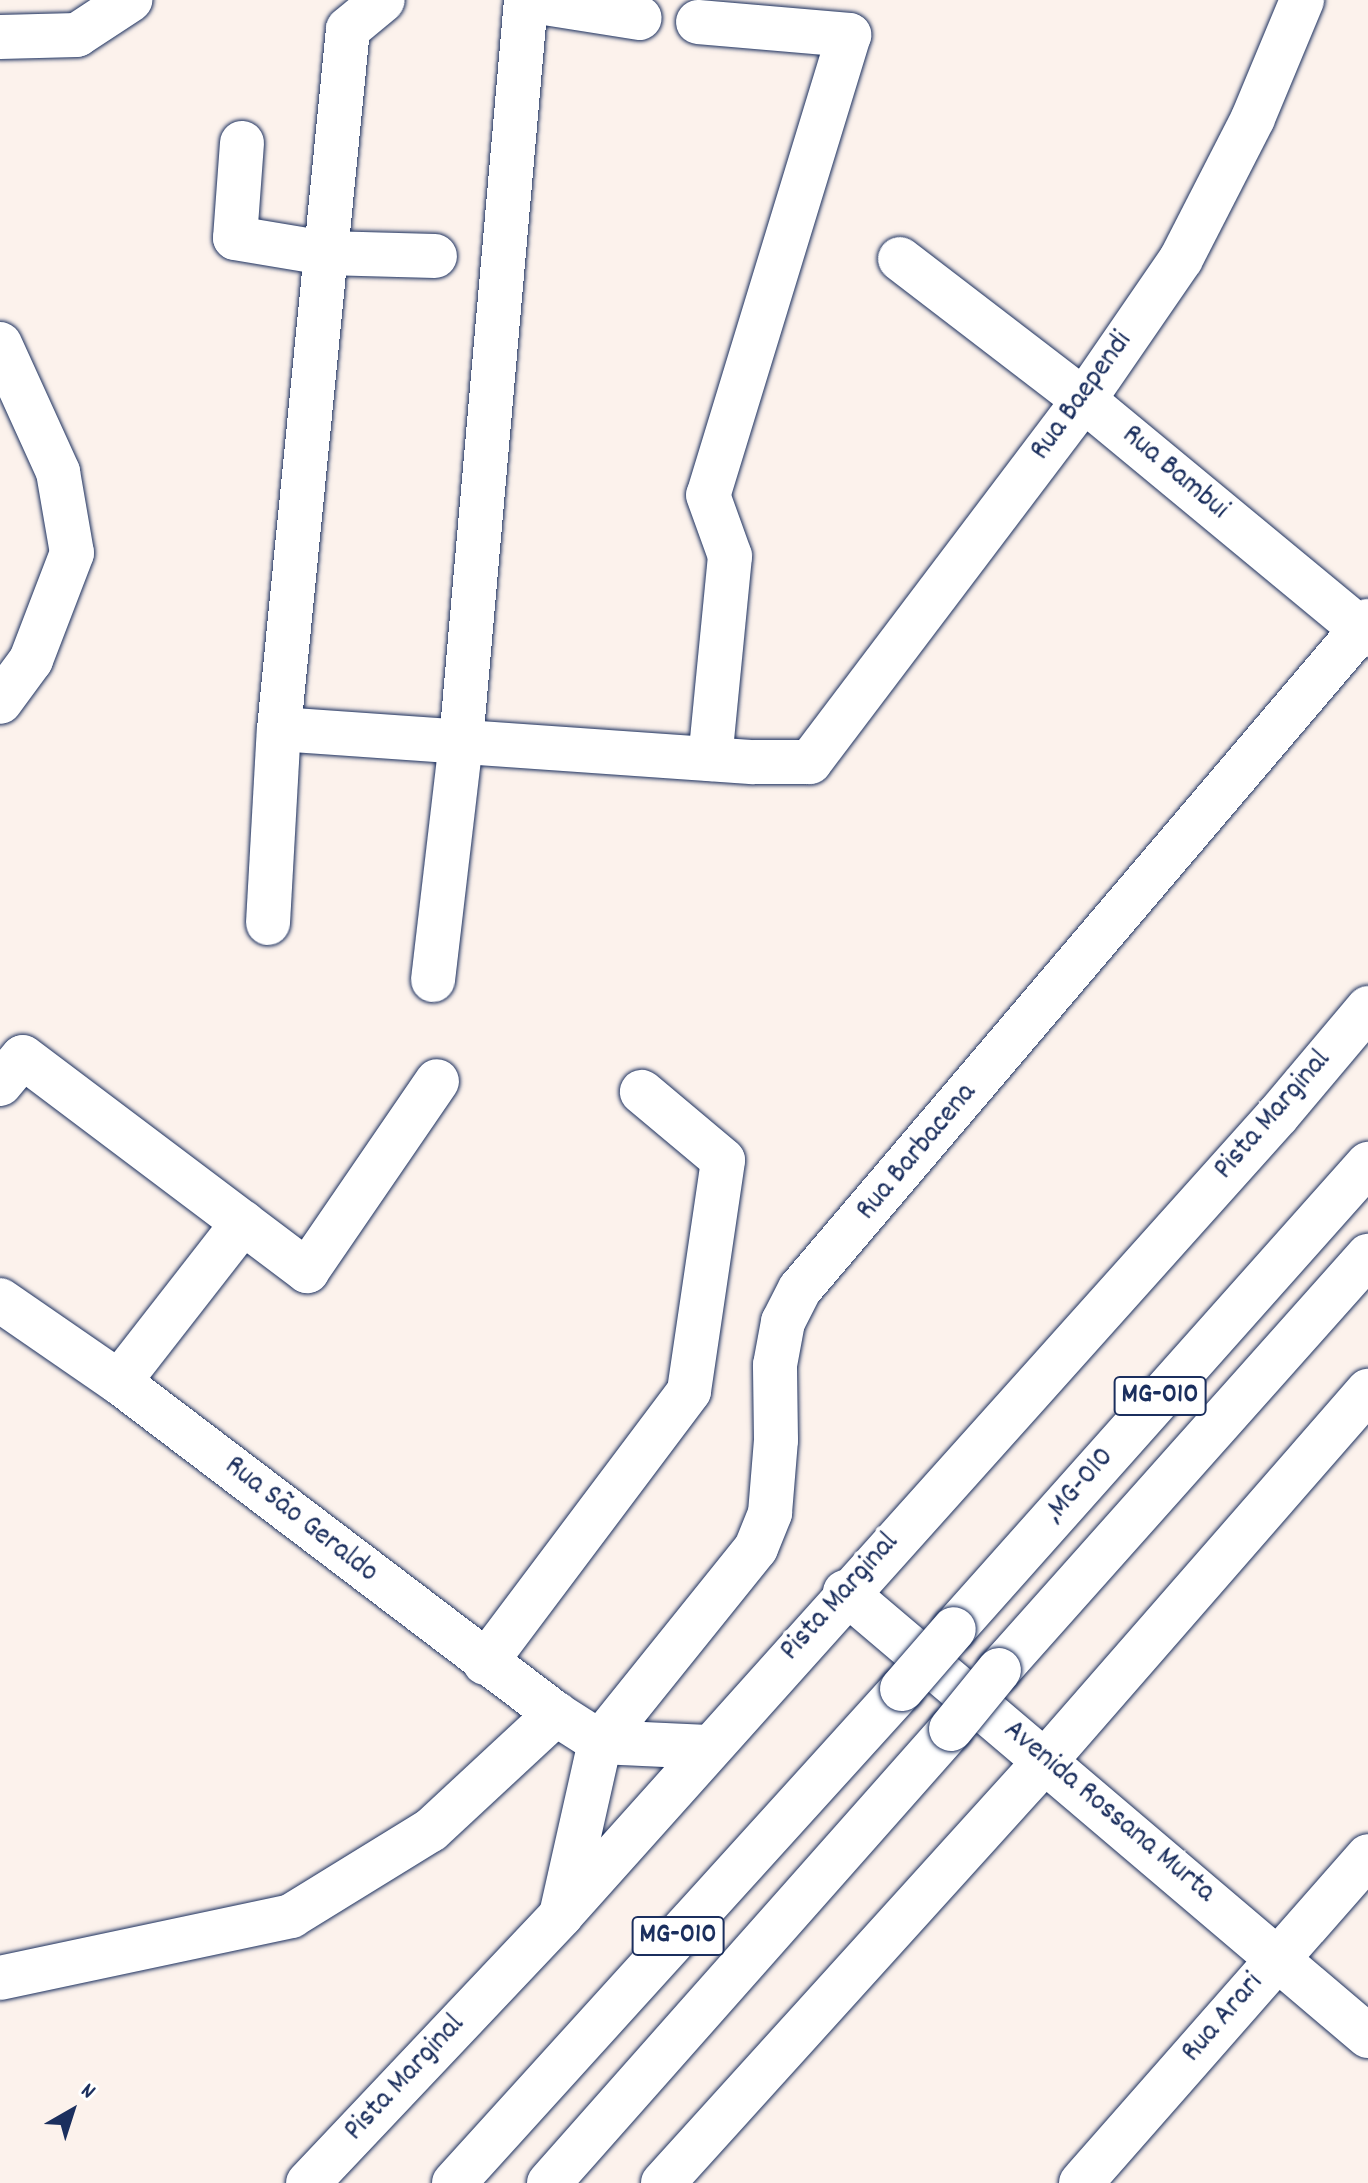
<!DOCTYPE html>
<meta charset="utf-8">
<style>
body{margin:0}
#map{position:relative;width:1368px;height:2183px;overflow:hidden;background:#fcf2ec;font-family:Dekko,sans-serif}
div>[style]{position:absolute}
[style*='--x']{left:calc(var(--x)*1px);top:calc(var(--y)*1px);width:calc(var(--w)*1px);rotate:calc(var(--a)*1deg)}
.roads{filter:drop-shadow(0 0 2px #1b2f5e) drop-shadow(0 0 2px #1b2f5e)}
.minor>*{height:44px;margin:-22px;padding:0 22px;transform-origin:22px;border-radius:22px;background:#fff}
.major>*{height:44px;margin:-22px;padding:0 22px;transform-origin:22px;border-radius:22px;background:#fff}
.highway>*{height:44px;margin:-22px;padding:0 22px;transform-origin:22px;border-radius:22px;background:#fff}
.bridges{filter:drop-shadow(0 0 2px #1b2f5e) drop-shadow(0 0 2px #1b2f5e)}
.highway-bridge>*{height:44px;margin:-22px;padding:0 22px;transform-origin:22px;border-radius:22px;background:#fff}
span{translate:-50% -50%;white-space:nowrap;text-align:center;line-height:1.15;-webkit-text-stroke:8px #fff;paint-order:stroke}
.shield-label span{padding:2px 6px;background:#fff;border:2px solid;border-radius:6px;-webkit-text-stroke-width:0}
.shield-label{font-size:28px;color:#1b2f5e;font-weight:700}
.street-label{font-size:30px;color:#1b2f5e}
.north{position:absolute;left:32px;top:2071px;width:80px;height:80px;-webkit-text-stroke:6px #fff;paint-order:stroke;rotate:39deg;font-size:22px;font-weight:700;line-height:32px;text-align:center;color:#1b2f5e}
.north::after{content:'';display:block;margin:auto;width:28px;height:36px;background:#1b2f5e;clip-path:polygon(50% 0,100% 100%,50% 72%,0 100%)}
</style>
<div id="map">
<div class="roads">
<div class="minor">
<div style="--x:526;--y:0;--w:115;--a:9"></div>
<div style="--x:698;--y:22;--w:152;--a:4.9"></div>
<div style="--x:849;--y:35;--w:481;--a:107"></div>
<div style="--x:708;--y:495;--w:65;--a:70.2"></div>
<div style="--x:730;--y:556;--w:204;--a:95.6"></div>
<div style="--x:0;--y:37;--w:77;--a:-1.5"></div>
<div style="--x:77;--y:35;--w:64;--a:-33.4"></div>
<div style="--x:242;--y:143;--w:95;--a:94.2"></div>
<div style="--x:235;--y:238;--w:91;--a:9.5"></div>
<div style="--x:325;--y:253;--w:110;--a:1.6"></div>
<div style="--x:900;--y:259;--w:232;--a:37.5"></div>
<div style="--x:1084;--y:400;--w:369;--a:39.6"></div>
<div style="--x:0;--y:344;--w:141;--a:65.6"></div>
<div style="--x:58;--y:472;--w:82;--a:80.2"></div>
<div style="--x:72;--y:553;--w:115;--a:111"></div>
<div style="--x:31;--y:660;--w:52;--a:126.4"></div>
<div style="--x:279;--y:729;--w:476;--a:4"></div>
<div style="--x:754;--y:762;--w:56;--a:0"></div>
<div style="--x:810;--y:762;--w:454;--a:-52.9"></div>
<div style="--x:1084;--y:400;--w:171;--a:-55.5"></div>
<div style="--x:1181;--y:259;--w:158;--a:-62.9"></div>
<div style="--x:1253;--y:118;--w:128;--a:-67.4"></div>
<div style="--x:268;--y:923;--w:194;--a:-86.8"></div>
<div style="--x:279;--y:729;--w:703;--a:-84.37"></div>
<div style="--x:348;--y:29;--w:45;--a:-39.6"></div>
<div style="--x:433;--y:980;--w:240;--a:-83.3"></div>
<div style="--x:461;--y:742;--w:745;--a:-84.99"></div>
<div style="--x:0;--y:1084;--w:35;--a:-50"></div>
<div style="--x:23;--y:1057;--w:356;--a:37"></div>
<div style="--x:307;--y:1271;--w:230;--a:-55.6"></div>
<div style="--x:0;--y:1300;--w:145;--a:34.6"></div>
<div style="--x:119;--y:1382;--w:549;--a:37.22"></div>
<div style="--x:556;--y:1714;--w:52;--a:32.5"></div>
<div style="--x:600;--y:1742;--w:108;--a:2.7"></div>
<div style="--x:119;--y:1382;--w:202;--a:-52.1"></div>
<div style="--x:845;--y:1592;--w:686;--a:40.33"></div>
<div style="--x:485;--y:1663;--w:340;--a:-53.1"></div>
<div style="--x:689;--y:1391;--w:233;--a:-81.6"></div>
<div style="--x:723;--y:1160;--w:106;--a:-140"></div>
<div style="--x:561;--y:1915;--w:177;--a:-77.3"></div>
<div style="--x:600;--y:1742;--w:249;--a:-51.2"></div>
<div style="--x:756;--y:1548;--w:38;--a:-68"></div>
<div style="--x:770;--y:1513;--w:73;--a:-85.3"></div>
<div style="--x:776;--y:1440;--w:75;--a:-90.8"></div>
<div style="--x:775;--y:1365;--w:44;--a:-79.5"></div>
<div style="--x:783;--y:1322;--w:37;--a:-63"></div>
<div style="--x:800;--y:1289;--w:877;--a:-49.63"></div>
<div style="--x:0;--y:1978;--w:298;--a:-12"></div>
<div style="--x:291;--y:1916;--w:164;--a:-31.6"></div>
<div style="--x:431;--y:1830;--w:171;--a:-42.9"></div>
<div style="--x:1081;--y:2183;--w:435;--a:-48.7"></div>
</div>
<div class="major">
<div style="--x:308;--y:2183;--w:369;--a:-46.6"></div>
<div style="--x:561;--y:1915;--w:1074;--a:-48.13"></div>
<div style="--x:1278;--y:1115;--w:140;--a:-49.9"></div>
<div style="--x:663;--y:2183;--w:571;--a:-47.84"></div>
<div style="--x:1046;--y:1760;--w:490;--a:-48.9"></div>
</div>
<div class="highway">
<div style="--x:954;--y:1629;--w:623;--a:-48.32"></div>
<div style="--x:999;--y:1670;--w:555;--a:-48.29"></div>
<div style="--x:454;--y:2183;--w:667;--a:-47.8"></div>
<div style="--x:549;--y:2183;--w:606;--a:-48.48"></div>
</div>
</div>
<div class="bridges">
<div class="highway-bridge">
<div style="--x:902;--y:1689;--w:79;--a:-49.1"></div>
<div style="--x:951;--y:1729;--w:76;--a:-50.9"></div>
</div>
</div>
<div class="shield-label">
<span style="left:1160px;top:1396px">MG-010</span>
<span style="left:678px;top:1936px">MG-010</span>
</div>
<div class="street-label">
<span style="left:1083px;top:397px;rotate:-54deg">Rua Baependi</span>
<span style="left:1174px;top:474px;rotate:40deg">Rua Bambui</span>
<span style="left:1274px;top:1116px;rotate:-49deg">Pista Marginal</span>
<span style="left:918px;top:1153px;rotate:-50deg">Rua Barbacena</span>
<span style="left:1081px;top:1486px;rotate:-49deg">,MG-010</span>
<span style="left:300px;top:1521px;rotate:38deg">Rua São Geraldo</span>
<span style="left:841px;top:1598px;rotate:-48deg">Pista Marginal</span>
<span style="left:1108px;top:1813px;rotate:40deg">Avenida Rossana Murta</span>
<span style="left:1224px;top:2019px;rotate:-49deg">Rua Arari</span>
<span style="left:406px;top:2079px;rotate:-47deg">Pista Marginal</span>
</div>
<div class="north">N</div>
</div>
